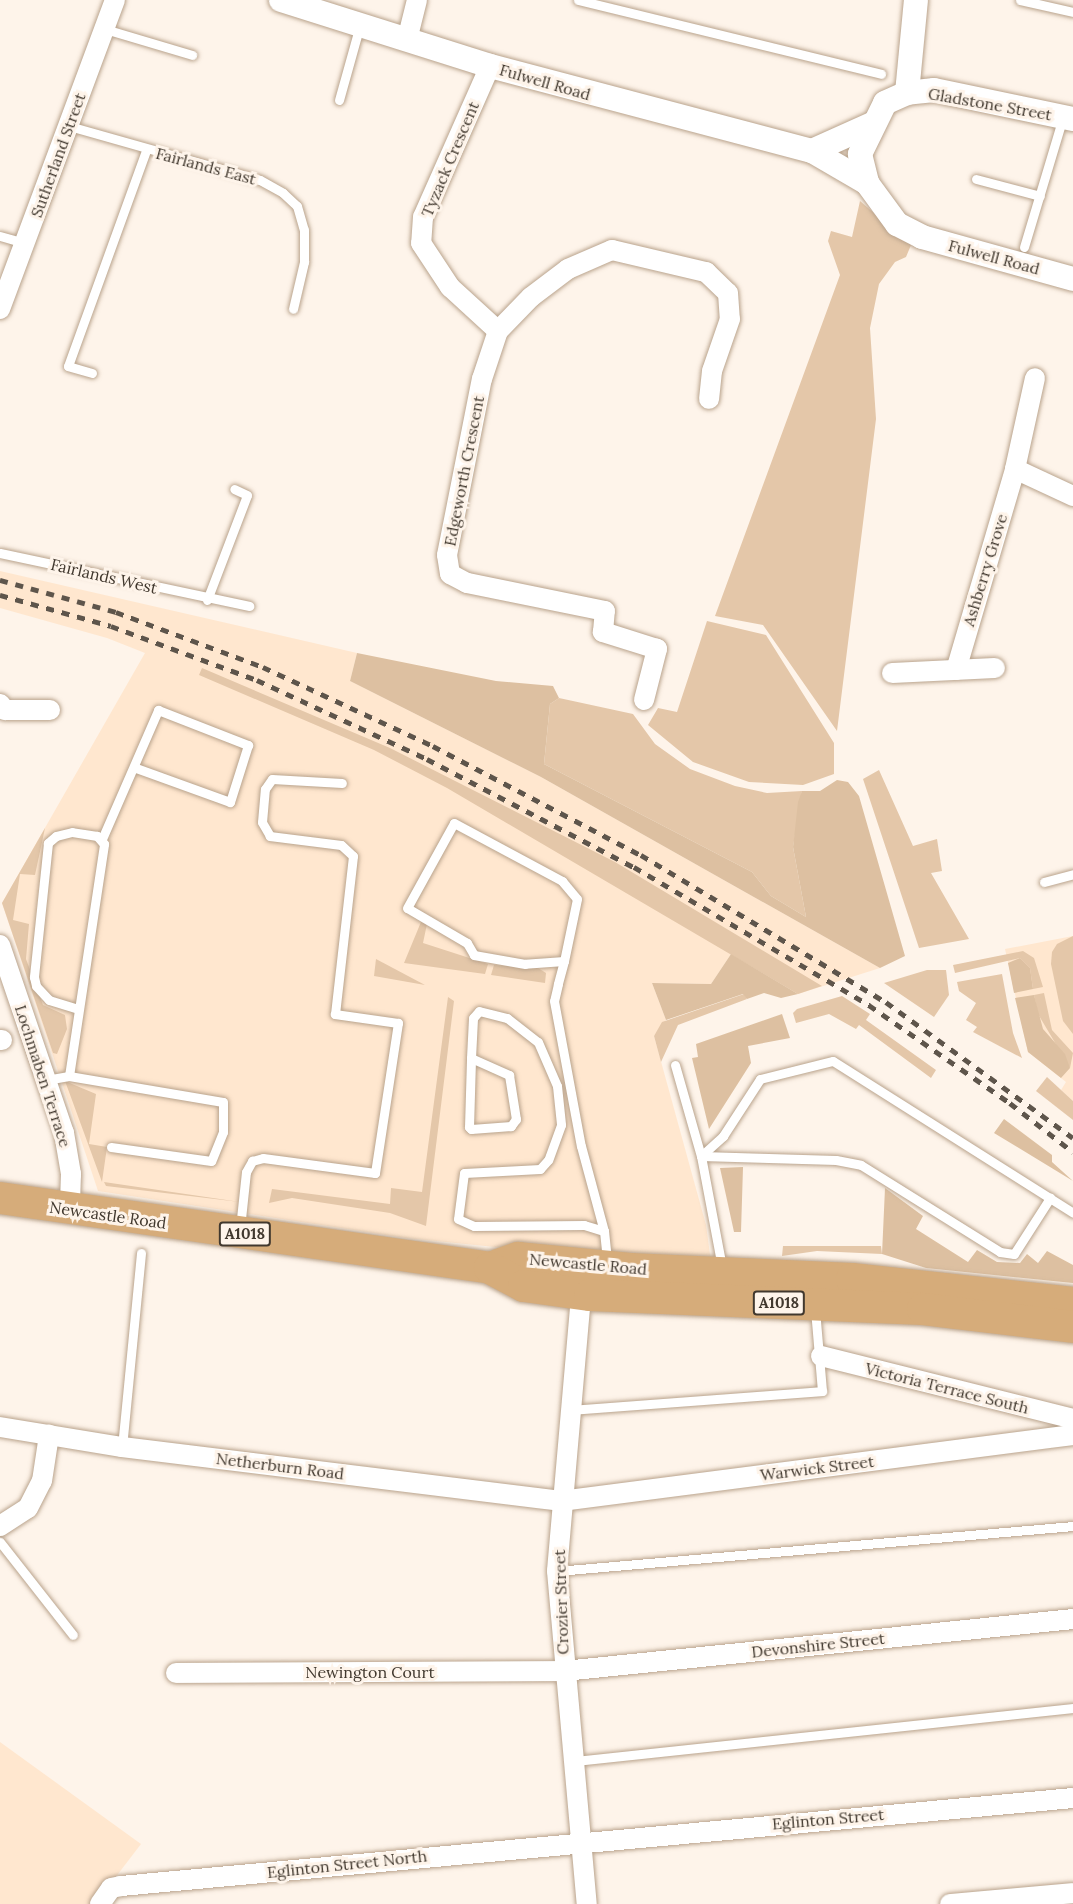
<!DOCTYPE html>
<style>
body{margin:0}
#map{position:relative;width:1073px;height:1904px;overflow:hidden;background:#fef4ea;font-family:Lora,serif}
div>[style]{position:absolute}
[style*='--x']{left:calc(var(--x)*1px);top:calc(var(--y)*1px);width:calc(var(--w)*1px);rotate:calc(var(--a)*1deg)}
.built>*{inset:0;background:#ffe7cf}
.green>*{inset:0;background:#e4c7a9}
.forest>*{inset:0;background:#ddc0a1}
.roads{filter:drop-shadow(0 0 2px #b9a38c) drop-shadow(0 0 2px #b9a38c)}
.service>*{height:9px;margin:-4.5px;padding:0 4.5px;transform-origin:4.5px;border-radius:4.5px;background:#fff}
.minor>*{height:20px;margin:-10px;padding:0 10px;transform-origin:10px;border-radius:10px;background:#fff}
.tertiary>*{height:24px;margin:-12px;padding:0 12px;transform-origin:12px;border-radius:12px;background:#fff}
.trunk>*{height:32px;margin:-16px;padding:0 16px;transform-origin:16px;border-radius:16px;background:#d6ac7a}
.rail>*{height:4.5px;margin-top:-2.25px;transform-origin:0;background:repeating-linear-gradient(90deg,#5e554b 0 8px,transparent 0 16px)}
span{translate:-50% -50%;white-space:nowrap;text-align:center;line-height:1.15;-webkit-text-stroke:6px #fef4ea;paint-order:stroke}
.shield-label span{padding:2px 4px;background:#fef4ea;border:2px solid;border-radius:4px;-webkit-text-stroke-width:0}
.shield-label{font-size:15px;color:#41382e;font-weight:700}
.street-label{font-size:16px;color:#41382e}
</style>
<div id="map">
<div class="built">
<div style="clip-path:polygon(0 571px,357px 653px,350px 681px,541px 777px,880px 968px,798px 994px,731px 954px,711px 984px,652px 983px,666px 1020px,654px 1036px,706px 1225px,712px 1269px,406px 1238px,98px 1191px,2px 903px,145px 653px,107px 638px,0 608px)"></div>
<div style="clip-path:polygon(1073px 936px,1073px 1101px,1061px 1090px,1066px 1082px,1028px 1052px,1005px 949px)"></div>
<div style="clip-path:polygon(0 1742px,141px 1844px,95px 1904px,0 1904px)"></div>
</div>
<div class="green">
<div style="clip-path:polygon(860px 201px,911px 245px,906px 257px,895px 262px,879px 284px,870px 328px,876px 419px,837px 731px,763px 625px,715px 616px,840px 275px,828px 241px,831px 231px,852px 237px)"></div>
<div style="clip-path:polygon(707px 621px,766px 635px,834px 743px,834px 774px,803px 785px,749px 782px,693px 762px,648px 725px,658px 708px,677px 712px)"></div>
<div style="clip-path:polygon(202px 668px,390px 748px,615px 862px,822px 986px,798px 994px,447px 788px,374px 750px,199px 675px)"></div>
<div style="clip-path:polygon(559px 698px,633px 714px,655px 744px,690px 769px,735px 786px,767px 793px,802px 791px,793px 847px,806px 917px,771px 896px,752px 872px,544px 764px,550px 704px)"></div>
<div style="clip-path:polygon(879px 770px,913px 846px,937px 839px,942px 871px,931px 873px,969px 939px,919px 948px,863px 779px)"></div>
<div style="clip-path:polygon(45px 828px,35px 875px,20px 874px,13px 920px,29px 924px,26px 959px,43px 1005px,65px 1015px,67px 1029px,57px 1054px,53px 1053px,2px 903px)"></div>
<div style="clip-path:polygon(421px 922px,427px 924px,423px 943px,488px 964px,485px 974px,404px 963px)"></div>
<div style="clip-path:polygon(1073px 936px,1073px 1034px,1063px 1021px,1051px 964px,1052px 952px,1057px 944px)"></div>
<div style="clip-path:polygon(1023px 951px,1034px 958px,1043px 987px,1033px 989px,1030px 968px,1020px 958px,955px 973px,953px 965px)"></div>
<div style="clip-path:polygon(376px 959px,425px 985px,374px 976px)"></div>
<div style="clip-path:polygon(494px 965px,538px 968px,546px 973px,545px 983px,491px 975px)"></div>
<div style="clip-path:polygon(927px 970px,946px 970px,949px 995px,934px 1017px,884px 983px)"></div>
<div style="clip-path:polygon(1002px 974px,1013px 1033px,1022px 1058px,973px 1032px,977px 1027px,966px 1020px,976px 1003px,959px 991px,957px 982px)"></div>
<div style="clip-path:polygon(1044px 993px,1052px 1030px,1073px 1053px,1070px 1068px,1038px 1014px,1034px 995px)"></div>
<div style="clip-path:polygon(744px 994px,747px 999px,678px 1025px,661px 1062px,654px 1036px,662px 1022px)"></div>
<div style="clip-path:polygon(842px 996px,870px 1014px,866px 1020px,936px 1070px,931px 1078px,859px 1025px,856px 1029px,829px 1014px,796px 1023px,793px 1013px,797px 1009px)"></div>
<div style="clip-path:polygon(448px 997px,454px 1001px,426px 1226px,390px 1213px,292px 1198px,269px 1203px,272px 1189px,390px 1204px,391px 1188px,422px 1192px)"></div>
<div style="clip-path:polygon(1047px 1077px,1073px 1101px,1073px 1120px,1036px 1091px)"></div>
<div style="clip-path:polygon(65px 1081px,96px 1094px,89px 1144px,107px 1147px,102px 1182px)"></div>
<div style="clip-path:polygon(104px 1182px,240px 1202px,106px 1186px)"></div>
<div style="clip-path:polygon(783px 1246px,881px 1246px,882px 1254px,817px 1251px,782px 1256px)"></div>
</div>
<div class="forest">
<div style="clip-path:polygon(357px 653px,496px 681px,553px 686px,559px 698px,550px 704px,544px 764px,752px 872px,771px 896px,806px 917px,793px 847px,798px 802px,802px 791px,820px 791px,837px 780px,848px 782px,859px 796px,905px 956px,880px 968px,541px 777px,350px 681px)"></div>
<div style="clip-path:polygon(731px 954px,798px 994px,781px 998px,764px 993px,747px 999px,743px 994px,666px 1020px,652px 983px,711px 984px)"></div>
<div style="clip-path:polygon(1020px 958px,1030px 968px,1033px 989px,1014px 993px,1008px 963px)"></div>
<div style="clip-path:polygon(1034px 995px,1043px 1029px,1065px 1054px,1070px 1068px,1061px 1078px,1028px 1052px,1015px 998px)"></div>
<div style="clip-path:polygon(782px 1014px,790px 1038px,748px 1046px,751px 1063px,709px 1129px,692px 1058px,698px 1057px,696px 1044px)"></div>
<div style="clip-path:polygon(1004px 1119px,1052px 1155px,1052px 1162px,1073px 1181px,994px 1133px)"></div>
<div style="clip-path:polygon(743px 1167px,741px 1232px,734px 1232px,720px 1168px)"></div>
<div style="clip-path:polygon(885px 1188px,923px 1216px,916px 1229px,968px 1262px,977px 1250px,997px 1262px,1020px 1263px,1027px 1254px,1038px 1263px,1047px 1251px,1073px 1265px,1073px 1283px,926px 1268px,882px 1254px)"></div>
</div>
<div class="roads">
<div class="service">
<div style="--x:578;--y:0;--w:312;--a:13.7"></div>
<div style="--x:1020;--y:0;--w:54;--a:12.8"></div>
<div style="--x:105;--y:29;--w:91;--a:16.6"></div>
<div style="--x:339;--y:100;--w:78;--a:-74.4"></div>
<div style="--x:69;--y:126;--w:198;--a:15.8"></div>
<div style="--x:260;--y:180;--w:26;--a:29"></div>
<div style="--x:283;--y:193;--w:19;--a:43"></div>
<div style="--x:297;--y:206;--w:25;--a:74"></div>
<div style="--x:304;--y:230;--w:32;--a:90"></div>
<div style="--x:304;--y:262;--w:48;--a:103.2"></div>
<div style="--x:976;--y:179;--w:66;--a:14.9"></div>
<div style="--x:0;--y:236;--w:26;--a:16"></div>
<div style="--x:1024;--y:247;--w:136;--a:-73.3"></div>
<div style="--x:92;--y:373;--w:25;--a:-164"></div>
<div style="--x:68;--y:366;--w:230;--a:-70.1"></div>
<div style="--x:0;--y:553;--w:255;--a:12"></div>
<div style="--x:207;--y:600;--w:112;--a:-69.1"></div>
<div style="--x:247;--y:495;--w:14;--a:-155"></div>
<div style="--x:102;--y:839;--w:141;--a:-66.5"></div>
<div style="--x:158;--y:710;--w:97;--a:21.3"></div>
<div style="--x:248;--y:745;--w:60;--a:107.5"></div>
<div style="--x:230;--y:802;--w:100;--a:-160.1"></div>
<div style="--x:1044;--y:882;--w:30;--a:-15"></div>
<div style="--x:564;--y:961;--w:39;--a:176"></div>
<div style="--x:525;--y:964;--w:52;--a:-170"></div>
<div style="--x:474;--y:955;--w:14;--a:-120"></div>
<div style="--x:467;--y:943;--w:69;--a:-149.7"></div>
<div style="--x:407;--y:908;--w:97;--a:-61.1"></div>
<div style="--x:454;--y:823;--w:123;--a:28.2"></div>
<div style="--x:562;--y:881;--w:23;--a:50"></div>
<div style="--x:577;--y:899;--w:63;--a:101.8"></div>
<div style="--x:564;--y:961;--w:24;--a:105"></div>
<div style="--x:558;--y:984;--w:17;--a:103"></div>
<div style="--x:554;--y:1001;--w:147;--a:79.5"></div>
<div style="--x:581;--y:1146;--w:88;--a:74.9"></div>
<div style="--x:471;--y:1058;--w:42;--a:24.1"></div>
<div style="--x:509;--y:1075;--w:45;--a:81"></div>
<div style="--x:516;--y:1119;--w:9;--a:126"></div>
<div style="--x:511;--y:1126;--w:40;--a:175.7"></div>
<div style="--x:471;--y:1129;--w:3;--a:-135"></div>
<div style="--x:469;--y:1127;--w:69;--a:-88.3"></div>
<div style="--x:471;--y:1058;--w:40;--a:-87.1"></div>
<div style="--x:473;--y:1018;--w:9;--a:-49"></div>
<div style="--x:479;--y:1011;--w:29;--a:14"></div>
<div style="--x:507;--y:1018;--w:39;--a:38"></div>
<div style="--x:538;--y:1042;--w:48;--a:66.6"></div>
<div style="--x:557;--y:1086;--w:39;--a:84"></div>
<div style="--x:561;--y:1125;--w:37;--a:110"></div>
<div style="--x:548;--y:1160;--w:12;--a:132"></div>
<div style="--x:540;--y:1169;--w:76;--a:177"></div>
<div style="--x:464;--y:1173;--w:46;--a:97.4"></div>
<div style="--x:458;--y:1219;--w:17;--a:24"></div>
<div style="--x:474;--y:1226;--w:110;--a:-0.5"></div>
<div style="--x:584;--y:1225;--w:21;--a:17"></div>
<div style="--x:604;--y:1231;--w:30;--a:84"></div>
<div style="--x:675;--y:1065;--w:95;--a:74.1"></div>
<div style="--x:701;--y:1156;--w:113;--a:79.3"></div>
<div style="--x:69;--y:1076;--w:235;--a:-81.4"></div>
<div style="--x:104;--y:844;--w:11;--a:-131"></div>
<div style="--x:97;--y:836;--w:25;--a:-171"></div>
<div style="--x:72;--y:832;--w:16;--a:166"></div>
<div style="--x:56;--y:836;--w:11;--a:139"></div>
<div style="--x:48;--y:843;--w:135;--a:96"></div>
<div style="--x:34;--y:977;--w:9;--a:77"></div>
<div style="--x:36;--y:986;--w:19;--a:47"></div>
<div style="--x:49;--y:1000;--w:28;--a:17"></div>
<div style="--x:46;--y:1080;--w:23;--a:-10"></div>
<div style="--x:69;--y:1076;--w:156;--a:9.6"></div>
<div style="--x:223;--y:1102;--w:30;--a:90"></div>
<div style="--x:223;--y:1132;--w:31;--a:112"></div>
<div style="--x:211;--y:1161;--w:101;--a:-172"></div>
<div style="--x:701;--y:1156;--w:30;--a:-42"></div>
<div style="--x:723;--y:1136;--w:68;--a:-57"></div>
<div style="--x:760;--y:1079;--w:75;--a:-13.9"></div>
<div style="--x:833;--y:1061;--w:284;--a:32.3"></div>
<div style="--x:701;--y:1156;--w:135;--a:1.7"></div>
<div style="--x:836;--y:1160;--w:25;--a:11"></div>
<div style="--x:861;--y:1165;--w:164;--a:32"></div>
<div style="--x:1000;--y:1252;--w:14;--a:8"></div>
<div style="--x:1014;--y:1254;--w:67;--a:-57.3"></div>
<div style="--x:240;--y:1228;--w:56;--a:-83.9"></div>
<div style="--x:246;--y:1172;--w:13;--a:-61"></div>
<div style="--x:252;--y:1161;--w:11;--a:-15"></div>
<div style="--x:263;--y:1158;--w:113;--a:7.6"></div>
<div style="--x:375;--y:1173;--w:152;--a:-81.3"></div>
<div style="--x:398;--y:1023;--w:64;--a:-171.9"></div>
<div style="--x:335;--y:1014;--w:159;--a:-83.5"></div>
<div style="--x:353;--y:856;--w:16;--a:-137"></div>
<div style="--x:341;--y:845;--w:72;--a:-172.8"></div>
<div style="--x:270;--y:836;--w:16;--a:-120"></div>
<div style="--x:262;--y:822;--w:33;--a:-85"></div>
<div style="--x:265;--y:789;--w:12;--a:-55"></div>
<div style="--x:272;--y:779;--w:70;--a:3.3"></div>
<div style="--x:571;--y:1410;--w:252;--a:-4.3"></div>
<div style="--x:822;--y:1391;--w:82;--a:-94.9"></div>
<div style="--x:122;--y:1447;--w:195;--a:-84.4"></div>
<div style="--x:0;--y:1542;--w:118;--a:51.9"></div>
<div style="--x:557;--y:1571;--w:518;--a:-4.98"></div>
<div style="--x:575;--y:1761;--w:501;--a:-6.07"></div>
</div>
<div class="minor">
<div style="--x:407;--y:40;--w:41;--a:-76"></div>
<div style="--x:490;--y:66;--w:165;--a:113.9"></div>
<div style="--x:423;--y:217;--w:26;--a:94"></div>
<div style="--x:421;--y:243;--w:53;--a:56.6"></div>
<div style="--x:450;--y:287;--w:65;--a:42.5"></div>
<div style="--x:0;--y:309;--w:330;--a:-69.6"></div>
<div style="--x:1015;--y:469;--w:64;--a:25"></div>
<div style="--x:956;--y:670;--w:209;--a:-73.6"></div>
<div style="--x:1015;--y:469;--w:93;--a:-77.6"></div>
<div style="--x:892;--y:673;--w:103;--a:-2.8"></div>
<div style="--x:644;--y:700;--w:53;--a:-75.7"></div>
<div style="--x:657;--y:649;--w:57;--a:-162.5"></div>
<div style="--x:603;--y:632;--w:21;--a:-85"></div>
<div style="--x:605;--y:611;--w:141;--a:-168.5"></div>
<div style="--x:467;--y:583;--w:19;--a:-152"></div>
<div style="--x:450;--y:574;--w:19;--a:-99"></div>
<div style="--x:447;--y:555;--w:179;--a:-78.8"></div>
<div style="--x:482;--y:379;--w:51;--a:-71.6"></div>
<div style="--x:498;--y:331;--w:47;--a:-45.9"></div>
<div style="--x:531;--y:297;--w:46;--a:-37.1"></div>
<div style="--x:568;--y:269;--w:48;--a:-23.4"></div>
<div style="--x:612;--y:250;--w:97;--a:13.2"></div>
<div style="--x:706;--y:272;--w:30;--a:44"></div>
<div style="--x:728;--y:293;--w:26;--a:86"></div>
<div style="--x:730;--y:319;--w:55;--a:109.1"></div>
<div style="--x:712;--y:371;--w:28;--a:96"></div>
<div style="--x:0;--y:704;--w:8;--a:50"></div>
<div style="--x:5;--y:710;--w:45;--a:0"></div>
<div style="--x:0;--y:945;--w:199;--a:71.2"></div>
<div style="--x:64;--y:1133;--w:42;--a:80.3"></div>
<div style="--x:71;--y:1174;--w:37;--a:92"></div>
<div style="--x:0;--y:1040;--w:2;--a:0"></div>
<div style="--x:582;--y:1285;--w:287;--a:95"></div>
<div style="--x:557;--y:1571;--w:334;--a:84.9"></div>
<div style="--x:821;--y:1356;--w:260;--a:14"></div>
<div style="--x:0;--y:1427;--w:124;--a:9.3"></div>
<div style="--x:122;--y:1447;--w:442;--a:7"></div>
<div style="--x:561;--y:1501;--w:516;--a:-7.35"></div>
<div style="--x:0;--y:1526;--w:33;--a:-33"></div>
<div style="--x:28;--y:1508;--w:30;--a:-63"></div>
<div style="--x:42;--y:1481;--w:47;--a:-81.3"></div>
<div style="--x:176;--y:1673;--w:388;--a:-0.3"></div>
<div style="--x:564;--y:1671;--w:512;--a:-5.83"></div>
<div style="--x:100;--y:1904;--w:19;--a:-55"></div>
<div style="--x:111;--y:1888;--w:10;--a:-11"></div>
<div style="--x:121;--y:1886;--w:956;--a:-5.28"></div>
<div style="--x:950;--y:1904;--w:123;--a:-5.1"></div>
</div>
<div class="tertiary">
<div style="--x:281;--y:0;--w:219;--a:17.5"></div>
<div style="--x:490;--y:66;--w:333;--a:14.8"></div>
<div style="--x:812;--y:151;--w:64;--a:30.2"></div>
<div style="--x:907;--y:93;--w:93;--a:-84.5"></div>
<div style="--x:1073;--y:119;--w:142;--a:-168.2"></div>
<div style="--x:934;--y:90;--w:27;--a:174"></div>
<div style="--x:907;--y:93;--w:24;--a:156"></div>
<div style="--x:885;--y:103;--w:57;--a:116.1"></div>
<div style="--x:860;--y:154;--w:30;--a:76"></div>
<div style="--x:867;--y:183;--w:51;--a:53.8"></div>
<div style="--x:897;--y:224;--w:28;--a:27"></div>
<div style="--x:922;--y:237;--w:157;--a:15.5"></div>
<div style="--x:812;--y:151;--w:66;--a:-24.2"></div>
</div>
<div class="trunk">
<div style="--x:0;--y:1198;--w:495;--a:8.1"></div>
<div style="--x:490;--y:1268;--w:30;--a:-20"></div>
<div style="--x:518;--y:1258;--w:113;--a:5.6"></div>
<div style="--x:630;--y:1269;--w:222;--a:2.6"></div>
<div style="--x:852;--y:1279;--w:222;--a:6.2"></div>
<div style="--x:490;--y:1268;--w:38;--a:28"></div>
<div style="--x:524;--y:1286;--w:67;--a:7.8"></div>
<div style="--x:590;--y:1295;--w:333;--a:2.4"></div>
<div style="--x:923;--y:1309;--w:151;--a:6.8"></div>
</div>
</div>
<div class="rail">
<div style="--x:0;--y:580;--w:120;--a:15.4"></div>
<div style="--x:116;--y:612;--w:157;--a:20.5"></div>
<div style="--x:263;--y:667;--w:187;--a:24.9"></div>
<div style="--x:433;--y:746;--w:235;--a:27.7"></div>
<div style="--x:641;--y:855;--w:286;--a:31"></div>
<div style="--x:886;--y:1002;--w:231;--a:36"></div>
<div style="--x:0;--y:595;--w:115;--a:15.6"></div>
<div style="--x:111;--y:626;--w:156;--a:20.3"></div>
<div style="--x:257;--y:680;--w:187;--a:24.9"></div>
<div style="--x:427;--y:759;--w:233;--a:27.6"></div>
<div style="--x:634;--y:867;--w:273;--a:30.4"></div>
<div style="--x:869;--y:1005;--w:172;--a:34.8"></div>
<div style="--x:1010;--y:1103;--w:80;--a:37.9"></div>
</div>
<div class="shield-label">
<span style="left:245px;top:1234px">A1018</span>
<span style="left:779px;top:1303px">A1018</span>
</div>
<div class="street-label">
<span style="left:545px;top:82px;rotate:16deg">Fulwell Road</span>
<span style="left:990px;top:104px;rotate:10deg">Gladstone Street</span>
<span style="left:58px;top:155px;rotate:-70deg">Sutherland Street</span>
<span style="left:450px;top:159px;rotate:-67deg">Tyzack Crescent</span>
<span style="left:206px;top:166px;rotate:15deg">Fairlands East</span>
<span style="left:994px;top:257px;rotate:15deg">Fulwell Road</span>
<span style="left:464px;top:471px;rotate:-79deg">Edgeworth Crescent</span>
<span style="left:985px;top:570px;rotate:-73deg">Ashberry Grove</span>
<span style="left:104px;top:576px;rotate:13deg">Fairlands West</span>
<span style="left:43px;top:1076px;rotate:72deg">Lochmaben Terrace</span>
<span style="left:108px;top:1215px;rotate:8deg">Newcastle Road</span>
<span style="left:588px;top:1264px;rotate:5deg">Newcastle Road</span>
<span style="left:947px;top:1388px;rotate:14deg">Victoria Terrace South</span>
<span style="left:280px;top:1466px;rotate:7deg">Netherburn Road</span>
<span style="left:817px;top:1468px;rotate:-7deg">Warwick Street</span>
<span style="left:561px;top:1602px;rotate:-92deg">Crozier Street</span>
<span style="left:818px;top:1645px;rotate:-6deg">Devonshire Street</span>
<span style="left:370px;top:1672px">Newington Court</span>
<span style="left:828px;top:1819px;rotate:-5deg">Eglinton Street</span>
<span style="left:347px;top:1864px;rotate:-6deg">Eglinton Street North</span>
</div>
</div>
